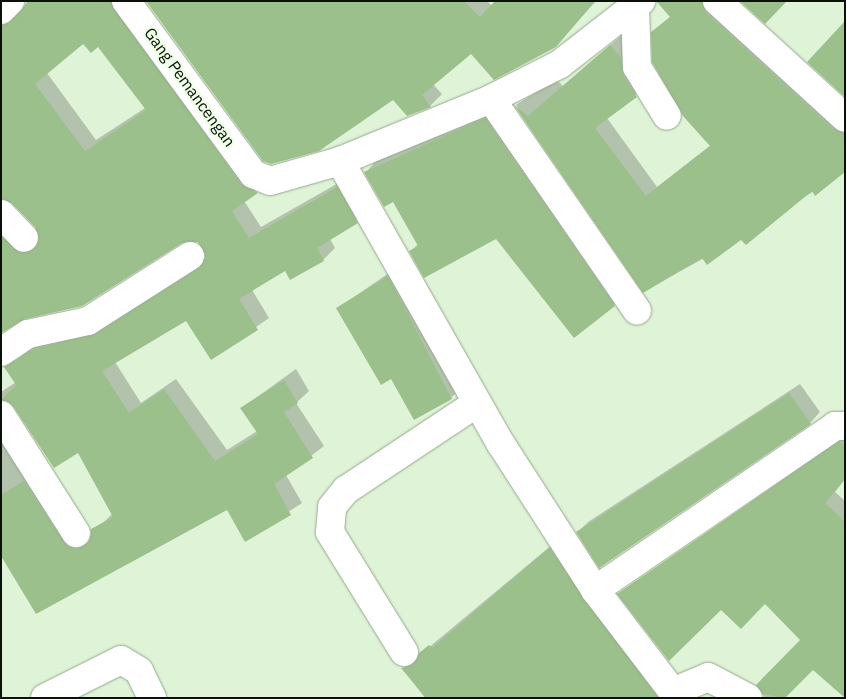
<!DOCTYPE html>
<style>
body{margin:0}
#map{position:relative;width:846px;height:699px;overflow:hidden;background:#dff3d7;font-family:"IBM Plex Sans",sans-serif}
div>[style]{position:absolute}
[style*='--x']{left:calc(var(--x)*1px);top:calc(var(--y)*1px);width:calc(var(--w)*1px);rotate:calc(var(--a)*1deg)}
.shadow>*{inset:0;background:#0003}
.building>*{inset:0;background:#9bc08b}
.roads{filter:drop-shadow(0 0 1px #96a88e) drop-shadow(0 0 1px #96a88e)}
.minor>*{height:28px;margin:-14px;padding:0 14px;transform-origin:14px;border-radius:14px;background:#fff}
span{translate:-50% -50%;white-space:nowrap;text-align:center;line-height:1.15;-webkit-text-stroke:5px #efffe8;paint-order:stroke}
.street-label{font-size:16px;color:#0a1108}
.frame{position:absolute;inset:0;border:2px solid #0a1108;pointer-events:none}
</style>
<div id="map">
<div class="shadow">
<div style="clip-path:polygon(evenodd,30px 1px,127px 1px,268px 181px,244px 201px,261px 227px,349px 177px,368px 211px,330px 239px,335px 248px,323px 260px,290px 279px,285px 270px,252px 290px,269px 318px,211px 359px,186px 320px,115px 362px,141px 403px,176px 379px,227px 450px,257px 431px,242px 408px,296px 369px,309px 391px,296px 403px,324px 446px,286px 475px,302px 503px,245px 540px,227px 509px,37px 612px,1px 554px,1px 415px,88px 538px,112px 514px,78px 452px,54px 467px,9px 400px,1px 399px,1px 392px,16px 382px,6px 367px,47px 338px,109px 323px,205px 259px,204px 247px,197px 241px,182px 241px,24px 318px,1px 333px,1px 214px,31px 242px,40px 240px,37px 227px,6px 198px,5px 25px,30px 1px,84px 43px,98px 46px,145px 108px,96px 140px,47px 73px,84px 43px)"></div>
<div style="clip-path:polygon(147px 1px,487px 1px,492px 6px,596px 1px,563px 38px,471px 52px,433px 84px,442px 94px,430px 106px,408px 115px,393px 98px)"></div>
<div style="clip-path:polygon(658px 1px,717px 1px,845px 116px,845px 171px,741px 238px,644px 291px,516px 105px,556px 79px,563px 86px,622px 35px,631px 47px,647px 85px,607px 118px,657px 187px,711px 145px,653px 33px,671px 16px)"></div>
<div style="clip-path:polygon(496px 108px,625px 294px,614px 305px,496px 237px,411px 251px,418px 244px,394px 200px,366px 172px,376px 161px)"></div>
<div style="clip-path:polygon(399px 266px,462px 387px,451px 398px,391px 377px,338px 308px)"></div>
<div style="clip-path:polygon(800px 384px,820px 412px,810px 423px,600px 566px,578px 532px,588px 522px)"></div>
<div style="clip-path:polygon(845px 436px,845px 479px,835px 492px,845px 501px,845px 696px,813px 668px,783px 698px,765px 698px,757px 685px,806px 637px,765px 603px,721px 608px,619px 594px)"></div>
<div style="clip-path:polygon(560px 538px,685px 698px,425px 698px,403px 669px)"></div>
</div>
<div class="building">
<div style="clip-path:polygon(evenodd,28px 1px,111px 1px,240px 183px,258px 193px,232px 211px,249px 238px,337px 187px,358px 223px,317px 248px,324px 261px,290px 280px,285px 271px,239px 299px,258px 330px,211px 360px,186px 321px,102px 371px,129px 413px,164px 389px,215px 461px,258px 434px,240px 408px,284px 380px,298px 403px,284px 412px,313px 458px,274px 484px,291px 515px,245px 542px,227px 510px,36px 614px,1px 556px,1px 495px,24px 481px,63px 541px,76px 549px,90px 541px,91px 529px,113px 517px,78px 453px,54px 468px,14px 407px,1px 400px,16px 385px,4px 367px,34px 349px,96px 334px,198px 269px,206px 256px,198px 242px,182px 243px,82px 306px,25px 319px,1px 333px,1px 237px,20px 253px,34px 250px,39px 242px,35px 227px,12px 203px,1px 199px,1px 25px,12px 21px,28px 1px,83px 44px,91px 53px,98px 47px,146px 110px,85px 151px,35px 84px,83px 44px)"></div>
<div style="clip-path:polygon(146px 1px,464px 1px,480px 17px,495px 1px,595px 1px,556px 47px,494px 80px,471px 54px,422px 95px,431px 107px,407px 116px,393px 100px,319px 151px,271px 164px,263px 161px)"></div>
<div style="clip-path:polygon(656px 1px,702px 1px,706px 13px,834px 130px,845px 133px,845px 172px,815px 196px,812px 191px,746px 245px,741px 240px,707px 265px,702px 258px,643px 293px,514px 105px,528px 116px,610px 45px,621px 58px,623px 75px,637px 97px,595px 128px,646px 196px,710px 146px,683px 116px,652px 62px,651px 32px,670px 17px)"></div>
<div style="clip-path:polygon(740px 1px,787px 1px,765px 24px)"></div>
<div style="clip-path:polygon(845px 21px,845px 97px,807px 62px)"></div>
<div style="clip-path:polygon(485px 118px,615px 306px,574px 338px,496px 239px,424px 278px,409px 251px,418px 246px,393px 202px,384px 207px,364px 172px)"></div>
<div style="clip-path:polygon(388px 276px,452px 399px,414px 420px,391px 379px,381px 385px,336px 308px)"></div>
<div style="clip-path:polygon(789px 393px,811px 424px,599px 568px,576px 532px)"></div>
<div style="clip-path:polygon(839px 442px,845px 446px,845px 479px,825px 503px,845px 522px,845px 698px,813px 670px,785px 698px,763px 694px,756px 685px,800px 640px,765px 604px,741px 629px,721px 610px,669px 661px,617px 594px)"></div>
<div style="clip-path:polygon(549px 548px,658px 698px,426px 698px,401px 668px,413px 665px,419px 653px,429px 645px,432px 648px)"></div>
</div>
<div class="roads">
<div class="minor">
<div style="--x:126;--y:1;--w:215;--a:53.7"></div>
<div style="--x:253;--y:174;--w:18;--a:22"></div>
<div style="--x:270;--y:181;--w:73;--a:-15.9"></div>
<div style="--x:340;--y:161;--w:163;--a:-22.3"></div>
<div style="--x:491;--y:99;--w:77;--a:-26.9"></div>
<div style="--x:560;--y:64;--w:103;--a:-37.9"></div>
<div style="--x:717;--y:1;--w:173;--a:42.4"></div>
<div style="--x:635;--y:8;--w:59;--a:88.1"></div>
<div style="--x:637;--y:67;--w:57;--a:58.5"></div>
<div style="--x:1;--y:10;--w:13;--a:-45"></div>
<div style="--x:491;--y:99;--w:257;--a:55.4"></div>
<div style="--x:340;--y:161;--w:326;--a:60.4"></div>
<div style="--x:501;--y:444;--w:174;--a:57.2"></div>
<div style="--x:595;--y:590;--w:128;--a:52.6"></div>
<div style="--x:673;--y:692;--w:38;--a:-23"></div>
<div style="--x:708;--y:677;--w:45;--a:27.7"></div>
<div style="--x:1;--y:214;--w:33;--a:46"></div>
<div style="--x:1;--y:352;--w:32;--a:-34"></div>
<div style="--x:28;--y:334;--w:61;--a:-12.2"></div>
<div style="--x:88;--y:321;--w:121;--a:-32.5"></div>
<div style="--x:1;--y:415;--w:140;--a:57.6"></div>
<div style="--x:595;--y:590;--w:291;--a:-34.3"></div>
<div style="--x:835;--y:426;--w:10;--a:0"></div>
<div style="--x:404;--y:652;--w:141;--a:-121.7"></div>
<div style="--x:330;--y:532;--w:25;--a:-85"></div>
<div style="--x:332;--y:507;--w:22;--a:-51"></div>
<div style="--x:346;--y:490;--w:157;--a:-33.6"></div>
<div style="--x:45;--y:698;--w:85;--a:-26.6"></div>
<div style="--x:121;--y:660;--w:21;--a:31"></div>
<div style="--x:139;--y:671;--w:30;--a:64"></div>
</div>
</div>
<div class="street-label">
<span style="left:190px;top:87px;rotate:54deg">Gang Pemancengan</span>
</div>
<div class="frame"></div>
</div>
